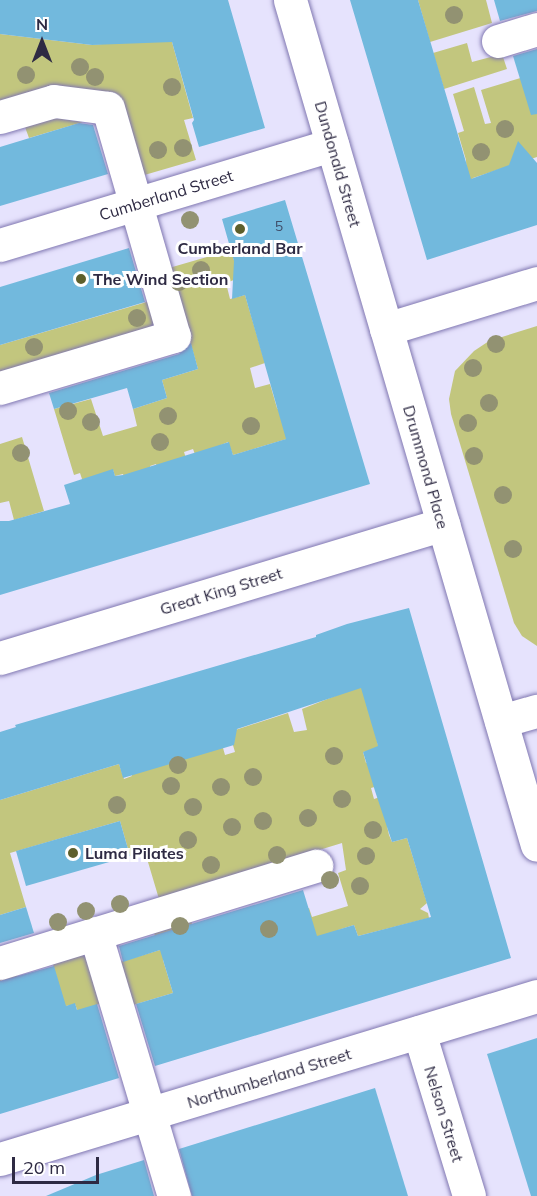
<!DOCTYPE html>
<style>
body{margin:0}
#map{position:relative;width:537px;height:1196px;overflow:hidden;background:#e6e3fd;font-family:Mulish,sans-serif}
div>[style]{position:absolute}
[style*='--x']{left:calc(var(--x)*1px);top:calc(var(--y)*1px);width:calc(var(--w)*1px);rotate:calc(var(--a)*1deg)}
.green>*{inset:0;background:#c2c67e}
.building>*{inset:0;background:#72b9dd}
.roads{filter:drop-shadow(0 0 2px #8077b1) drop-shadow(0 0 2px #8077b1)}
.minor>*{height:33px;margin:-16.5px;padding:0 16.5px;transform-origin:16.5px;border-radius:16.5px;background:#fff}
.trees>*{width:18px;height:18px;margin:-9px;border-radius:50%;background:#929272}
.dots>*{width:16px;height:16px;translate:-50% -50%;box-sizing:border-box;border:3px solid #fff;border-radius:50%}
span{translate:-50% -50%;white-space:nowrap;text-align:center;line-height:1.15;-webkit-text-stroke:6px #fff;paint-order:stroke}
.number-label{font-size:14px;color:#3f4e6a}
.number-label span{-webkit-text-stroke-width:0}
.street-label{font-size:16px;color:#2e2a43}
.poi-label{font-size:16px;color:#2e2a43;font-weight:700}
.left{translate:0 -50%;text-align:left}
.north{position:absolute;left:12px;top:12px;width:60px;height:60px;-webkit-text-stroke:4px #fff;paint-order:stroke;rotate:0deg;font-size:16px;font-weight:700;line-height:24px;text-align:center;color:#2e2a43}
.north::after{content:'';display:block;margin:auto;width:21px;height:27px;background:#2e2a43;clip-path:polygon(50% 0,100% 100%,50% 72%,0 100%)}
.scale{position:absolute;left:12px;top:1157px;width:87px;height:27px;box-sizing:border-box;border:3px solid #2e2a43;border-top:0;padding-left:8px;font-size:18px;line-height:21px;white-space:nowrap;color:#2e2a43;-webkit-text-stroke:4px #fff;paint-order:stroke}
</style>
<div id="map">
<div class="green">
<div style="clip-path:polygon(418px 0,486px 0,492px 23px,430px 42px)"></div>
<div style="clip-path:polygon(0 34px,92px 45px,164px 38px,172px 42px,193px 118px,184px 120px,196px 160px,141px 176px,116px 93px,50px 87px,0 102px)"></div>
<div style="clip-path:polygon(467px 43px,472px 62px,502px 54px,507px 69px,444px 89px,433px 53px)"></div>
<div style="clip-path:polygon(537px 73px,537px 157px,473px 178px,467px 185px,466px 160px,458px 133px,464px 131px,453px 94px,474px 87px,485px 124px,491px 123px,481px 90px)"></div>
<div style="clip-path:polygon(55px 118px,83px 122px,29px 138px,25px 127px)"></div>
<div style="clip-path:polygon(231px 250px,239px 278px,226px 283px,230px 299px,245px 295px,265px 363px,250px 368px,255px 388px,270px 384px,277px 408px,300px 435px,233px 455px,228px 442px,221px 445px,224px 457px,199px 465px,193px 449px,184px 452px,189px 468px,161px 477px,156px 464px,150px 466px,154px 479px,127px 487px,123px 474px,115px 476px,113px 470px,85px 479px,82px 479px,80px 473px,74px 475px,54px 409px,91px 399px,103px 436px,137px 426px,133px 409px,167px 398px,162px 380px,198px 369px,169px 268px)"></div>
<div style="clip-path:polygon(150px 301px,157px 325px,0 372px,0 345px)"></div>
<div style="clip-path:polygon(537px 326px,537px 646px,522px 636px,514px 623px,451px 414px,449px 399px,455px 371px,474px 351px,489px 341px)"></div>
<div style="clip-path:polygon(22px 437px,44px 511px,14px 520px,9px 501px,0 503px,0 444px)"></div>
<div style="clip-path:polygon(363px 685px,379px 749px,363px 752px,366px 763px,372px 761px,381px 785px,371px 788px,374px 799px,392px 793px,387px 826px,389px 835px,392px 842px,407px 838px,427px 903px,420px 909px,428px 913px,429px 918px,358px 936px,354px 925px,338px 930px,342px 941px,163px 960px,173px 993px,133px 1005px,120px 962px,160px 950px,153px 930px,190px 918px,198px 942px,309px 908px,312px 917px,348px 906px,338px 873px,346px 870px,342px 843px,159px 899px,145px 852px,130px 856px,120px 821px,10px 853px,26px 907px,0 915px,0 800px,119px 764px,124px 779px,132px 776px,128px 762px,219px 734px,225px 755px,235px 752px,229px 732px,288px 713px,294px 732px,307px 730px,302px 709px)"></div>
<div style="clip-path:polygon(88px 949px,104px 1002px,78px 1012px,75px 1004px,66px 1006px,0 1046px,0 977px,16px 972px,23px 993px,58px 982px,52px 961px)"></div>
</div>
<div class="building">
<div style="clip-path:polygon(0 0,228px 0,265px 128px,199px 147px,192px 123px,194px 120px,172px 42px,92px 45px,0 34px)"></div>
<div style="clip-path:polygon(350px 0,418px 0,471px 179px,509px 165px,518px 141px,537px 163px,537px 225px,427px 260px)"></div>
<div style="clip-path:polygon(494px 0,537px 0,537px 11px,500px 21px)"></div>
<div style="clip-path:polygon(537px 49px,537px 114px,531px 115px,513px 56px)"></div>
<div style="clip-path:polygon(79px 123px,93px 125px,108px 174px,0 206px,0 147px)"></div>
<div style="clip-path:polygon(285px 200px,370px 484px,0 595px,0 521px,9px 521px,70px 504px,64px 485px,113px 469px,115px 476px,123px 475px,229px 442px,233px 455px,286px 439px,245px 295px,232px 299px,234px 261px,222px 219px)"></div>
<div style="clip-path:polygon(129px 248px,145px 302px,0 345px,0 287px)"></div>
<div style="clip-path:polygon(191px 343px,198px 369px,162px 380px,167px 398px,133px 409px,127px 388px,54px 409px,49px 393px,179px 354px)"></div>
<div style="clip-path:polygon(409px 608px,511px 958px,155px 1066px,136px 1004px,173px 993px,160px 950px,123px 962px,119px 946px,303px 890px,317px 936px,354px 925px,358px 936px,431px 917px,407px 838px,392px 842px,375px 791px,363px 752px,378px 746px,361px 688px,237px 729px,234px 745px,123px 778px,119px 764px,0 800px,0 732px,16px 727px,15px 725px,316px 637px,316px 635px,347px 624px)"></div>
<div style="clip-path:polygon(120px 821px,130px 856px,26px 886px,16px 851px)"></div>
<div style="clip-path:polygon(26px 907px,34px 933px,0 943px,0 915px)"></div>
<div style="clip-path:polygon(54px 966px,66px 1006px,75px 1003px,77px 1010px,97px 1004px,119px 1078px,0 1114px,0 981px)"></div>
<div style="clip-path:polygon(537px 1038px,537px 1196px,531px 1196px,487px 1054px)"></div>
<div style="clip-path:polygon(375px 1088px,408px 1196px,192px 1196px,179px 1149px)"></div>
<div style="clip-path:polygon(144px 1160px,154px 1196px,46px 1196px,96px 1175px)"></div>
</div>
<div class="roads">
<div class="minor">
<div style="--x:290;--y:0;--w:880;--a:73.71"></div>
<div style="--x:498;--y:41;--w:41;--a:-17.1"></div>
<div style="--x:0;--y:117;--w:56;--a:-16.5"></div>
<div style="--x:54;--y:101;--w:54;--a:7.4"></div>
<div style="--x:108;--y:108;--w:237;--a:73.9"></div>
<div style="--x:174;--y:336;--w:182;--a:163.4"></div>
<div style="--x:0;--y:245;--w:347;--a:-16.8"></div>
<div style="--x:386;--y:329;--w:158;--a:-16.9"></div>
<div style="--x:0;--y:658;--w:463;--a:-16.8"></div>
<div style="--x:501;--y:721;--w:37;--a:-16"></div>
<div style="--x:95;--y:933;--w:275;--a:73.3"></div>
<div style="--x:0;--y:963;--w:331;--a:-17.1"></div>
<div style="--x:419;--y:1032;--w:171;--a:73"></div>
<div style="--x:0;--y:1159;--w:561;--a:-16.89"></div>
</div>
</div>
<div class="trees">
<div style="left:454px;top:15px"></div>
<div style="left:80px;top:67px"></div>
<div style="left:26px;top:75px"></div>
<div style="left:95px;top:77px"></div>
<div style="left:172px;top:87px"></div>
<div style="left:505px;top:129px"></div>
<div style="left:183px;top:148px"></div>
<div style="left:158px;top:150px"></div>
<div style="left:481px;top:152px"></div>
<div style="left:190px;top:220px"></div>
<div style="left:201px;top:270px"></div>
<div style="left:179px;top:282px"></div>
<div style="left:137px;top:318px"></div>
<div style="left:496px;top:344px"></div>
<div style="left:34px;top:347px"></div>
<div style="left:473px;top:368px"></div>
<div style="left:489px;top:403px"></div>
<div style="left:68px;top:411px"></div>
<div style="left:168px;top:416px"></div>
<div style="left:91px;top:422px"></div>
<div style="left:468px;top:423px"></div>
<div style="left:251px;top:426px"></div>
<div style="left:160px;top:442px"></div>
<div style="left:21px;top:453px"></div>
<div style="left:474px;top:456px"></div>
<div style="left:503px;top:495px"></div>
<div style="left:513px;top:549px"></div>
<div style="left:334px;top:756px"></div>
<div style="left:178px;top:765px"></div>
<div style="left:253px;top:777px"></div>
<div style="left:171px;top:786px"></div>
<div style="left:221px;top:787px"></div>
<div style="left:342px;top:799px"></div>
<div style="left:117px;top:805px"></div>
<div style="left:193px;top:807px"></div>
<div style="left:308px;top:818px"></div>
<div style="left:263px;top:821px"></div>
<div style="left:232px;top:827px"></div>
<div style="left:373px;top:830px"></div>
<div style="left:188px;top:840px"></div>
<div style="left:277px;top:855px"></div>
<div style="left:366px;top:856px"></div>
<div style="left:211px;top:865px"></div>
<div style="left:330px;top:880px"></div>
<div style="left:360px;top:886px"></div>
<div style="left:120px;top:904px"></div>
<div style="left:86px;top:911px"></div>
<div style="left:58px;top:922px"></div>
<div style="left:180px;top:926px"></div>
<div style="left:269px;top:929px"></div>
</div>
<div class="dots">
<div style="left:240px;top:229px;background:#5d5f2c"></div>
<div style="left:81px;top:279px;background:#5d5f2c"></div>
<div style="left:73px;top:853px;background:#5d5f2c"></div>
</div>
<div class="number-label">
<span style="left:279px;top:226px">5</span>
</div>
<div class="street-label">
<span style="left:338px;top:164px;rotate:74deg">Dundonald Street</span>
<span style="left:166px;top:195px;rotate:-17deg">Cumberland Street</span>
<span style="left:426px;top:467px;rotate:74deg">Drummond Place</span>
<span style="left:221px;top:591px;rotate:-17deg">Great King Street</span>
<span style="left:269px;top:1078px;rotate:-17deg">Northumberland Street</span>
<span style="left:444px;top:1114px;rotate:73deg">Nelson Street</span>
</div>
<div class="poi-label">
<span style="left:240px;top:248px">Cumberland Bar</span>
<span class="left" style="left:93px;top:279px">The Wind Section</span>
<span class="left" style="left:85px;top:853px">Luma Pilates</span>
</div>
<div class="north">N</div>
<div class="scale">20 m</div>
</div>
